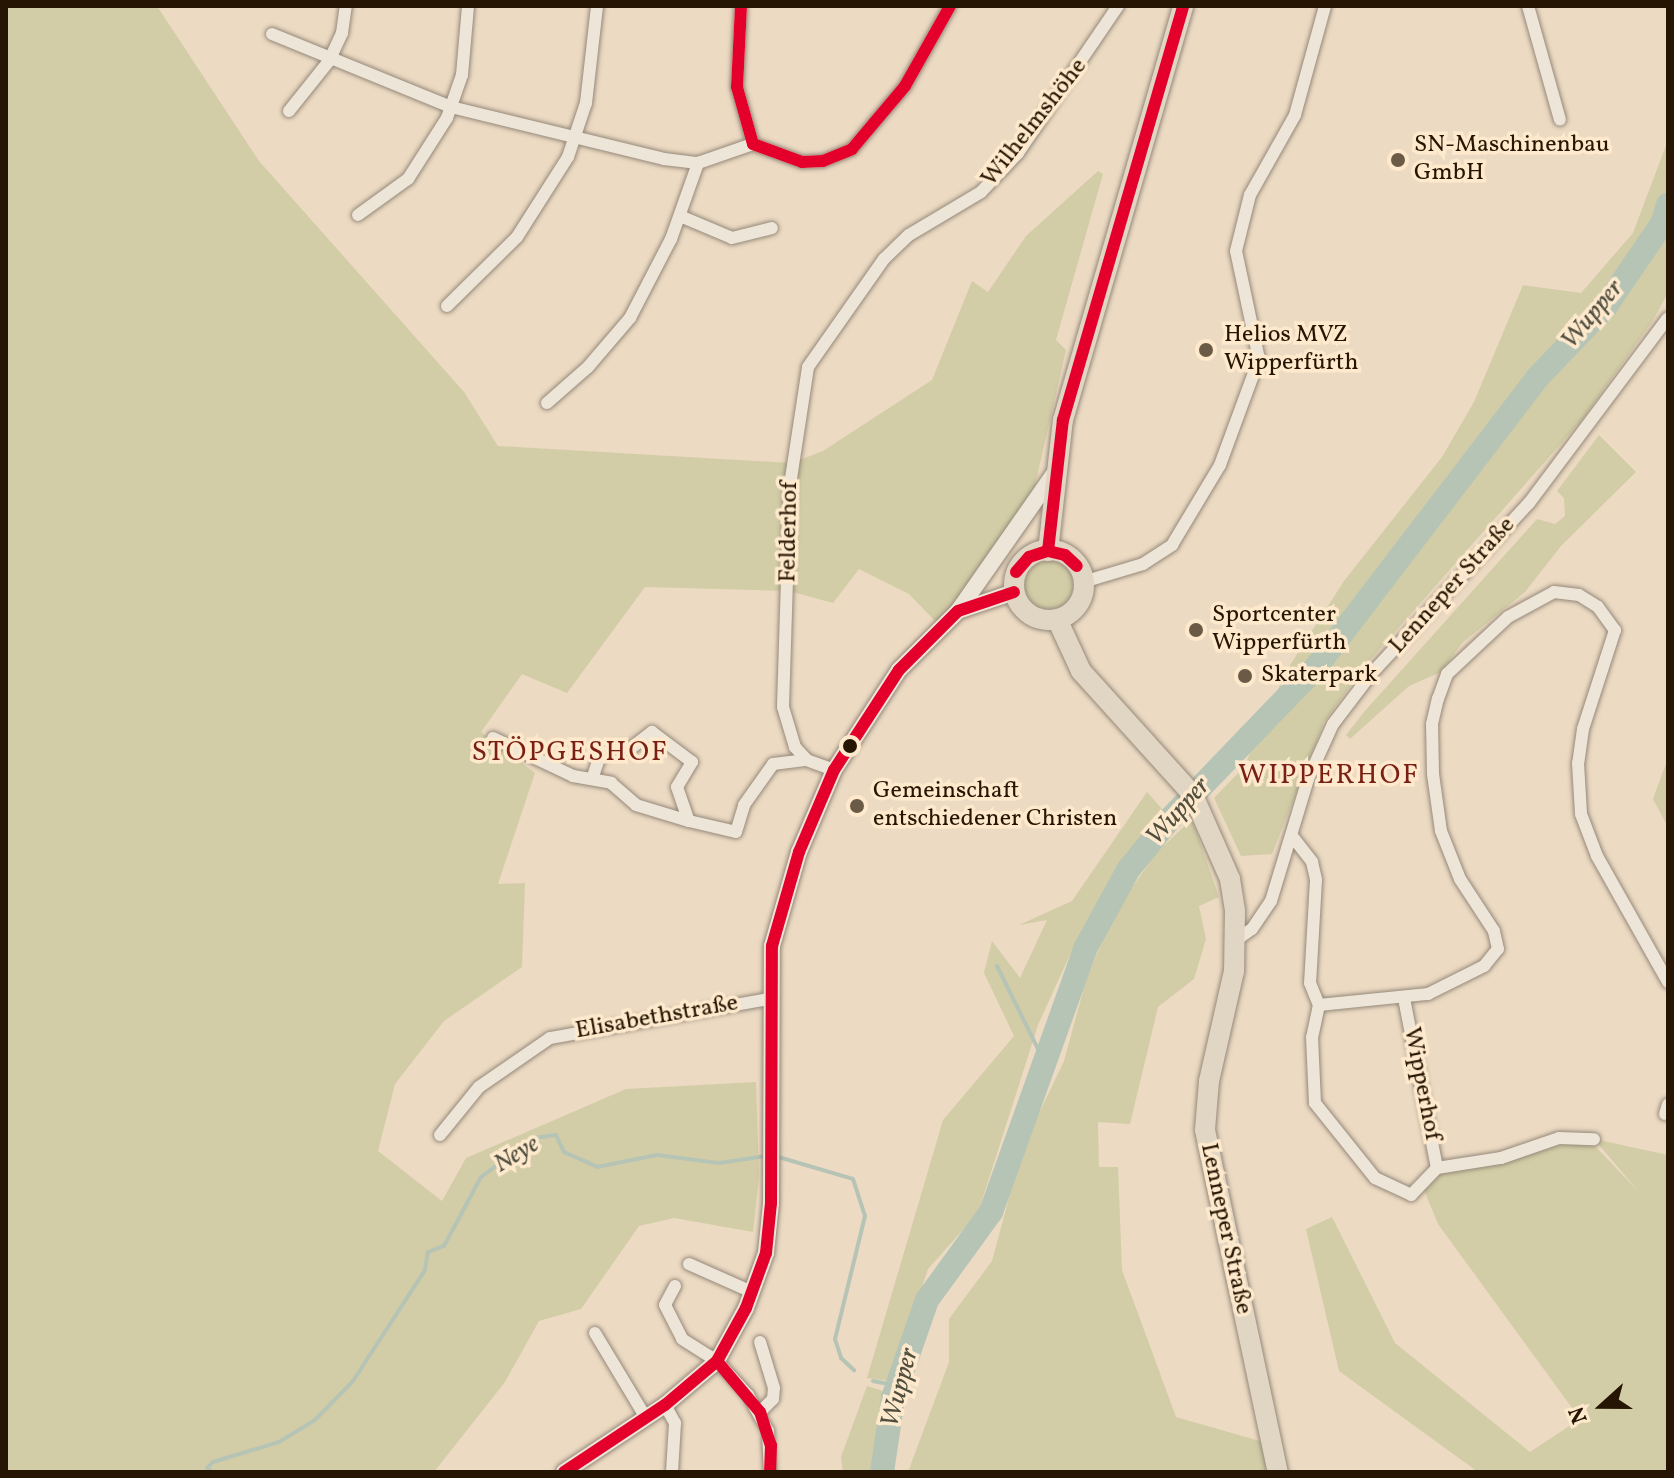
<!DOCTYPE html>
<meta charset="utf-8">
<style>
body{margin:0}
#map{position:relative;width:1674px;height:1478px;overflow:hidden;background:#ecdac3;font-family:Vollkorn,serif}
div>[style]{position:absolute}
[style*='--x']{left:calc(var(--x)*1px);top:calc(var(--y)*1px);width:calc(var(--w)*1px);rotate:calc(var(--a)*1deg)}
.green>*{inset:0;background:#d2cda6}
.round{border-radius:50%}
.stream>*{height:4px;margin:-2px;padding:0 2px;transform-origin:2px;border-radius:2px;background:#b6c4b6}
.river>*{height:24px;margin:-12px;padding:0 12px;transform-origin:12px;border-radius:12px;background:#b6c4b6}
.roads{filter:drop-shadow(0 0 2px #958979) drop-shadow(0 0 2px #958979)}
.minor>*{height:12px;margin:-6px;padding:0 6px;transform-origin:6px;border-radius:6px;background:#eee5d9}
.tertiary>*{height:16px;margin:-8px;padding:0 8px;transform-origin:8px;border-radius:8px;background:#eee5d9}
.primary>*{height:20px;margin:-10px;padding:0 10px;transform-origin:10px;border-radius:10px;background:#e1d5c4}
.primary>.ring{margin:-10px;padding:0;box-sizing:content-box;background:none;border:20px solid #e1d5c4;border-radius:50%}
.bus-1>*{height:12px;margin:-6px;padding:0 6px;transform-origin:6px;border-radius:6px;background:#e4002b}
.dots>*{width:22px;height:22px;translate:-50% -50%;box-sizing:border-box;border:4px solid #fee9cd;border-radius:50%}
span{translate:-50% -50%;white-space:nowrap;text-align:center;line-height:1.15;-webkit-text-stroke:7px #fee9cd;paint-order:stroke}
.street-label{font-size:24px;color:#261502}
.poi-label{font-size:24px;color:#261502}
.left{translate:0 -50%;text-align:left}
.water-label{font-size:26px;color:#504f3f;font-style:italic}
.quarter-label{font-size:28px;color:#7a1f14;letter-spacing:2px}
.frame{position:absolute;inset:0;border:8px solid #261502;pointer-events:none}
.north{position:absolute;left:1562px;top:1366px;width:80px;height:80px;-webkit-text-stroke:6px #fee9cd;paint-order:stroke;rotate:249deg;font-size:22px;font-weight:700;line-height:32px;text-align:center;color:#261502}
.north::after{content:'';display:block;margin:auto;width:28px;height:36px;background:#261502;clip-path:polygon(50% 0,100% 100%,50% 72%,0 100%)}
</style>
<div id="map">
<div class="green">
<div style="clip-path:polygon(6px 6px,157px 6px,259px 161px,464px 392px,498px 446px,792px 463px,823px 451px,932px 380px,972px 281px,988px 292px,1026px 236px,1098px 171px,1103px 174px,1056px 340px,1066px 350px,1033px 494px,954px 608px,936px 622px,909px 594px,859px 569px,833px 603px,789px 591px,645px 587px,567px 693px,522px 674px,481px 732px,535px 773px,498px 884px,525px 883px,522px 967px,444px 1021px,395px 1084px,378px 1151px,442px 1201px,466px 1158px,626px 1089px,756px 1082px,759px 1177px,753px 1232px,674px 1218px,639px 1226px,581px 1309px,539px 1321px,505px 1382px,434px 1472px,6px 1472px)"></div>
<div style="clip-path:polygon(1668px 140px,1668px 293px,1652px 322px,1581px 421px,1364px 667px,1324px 722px,1272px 854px,1241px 856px,1214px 798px,1244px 767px,1285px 673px,1344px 581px,1442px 457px,1474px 402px,1523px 285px,1581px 293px,1633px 233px)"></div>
<div style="clip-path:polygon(1599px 435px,1636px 472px,1561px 546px,1525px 592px,1462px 643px,1441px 672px,1409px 686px,1350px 739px,1346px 735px,1364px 712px,1537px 519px,1555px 524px,1565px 516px,1564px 498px,1557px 491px)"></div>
<div class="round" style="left:1025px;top:561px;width:48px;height:48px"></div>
<div style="clip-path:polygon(1668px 758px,1668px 827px,1653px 799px)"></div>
<div style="clip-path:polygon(1147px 792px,1163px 810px,1100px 900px,1068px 959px,1038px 1025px,978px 1213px,928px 1269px,890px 1381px,867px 1378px,943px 1120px,1014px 1036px,984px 973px,992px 941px,1020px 978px,1047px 920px,1019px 925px,1072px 901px)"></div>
<div style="clip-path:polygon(1192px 819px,1219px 897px,1199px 906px,1206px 939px,1194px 979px,1158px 1007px,1130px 1124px,1098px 1122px,1099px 1167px,1118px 1167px,1122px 1270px,1176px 1417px,1274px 1445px,1279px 1472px,908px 1472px,949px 1362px,949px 1319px,992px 1261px,1022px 1149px,1064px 1061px,1088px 973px,1119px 906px,1157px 852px)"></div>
<div style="clip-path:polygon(1594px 1139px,1668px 1155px,1668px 1472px,1478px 1472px,1339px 1371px,1306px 1229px,1332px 1217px,1395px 1343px,1530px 1452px,1580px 1419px,1438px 1224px,1424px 1190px,1440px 1173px,1504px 1163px,1563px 1144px,1594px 1145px,1639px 1192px)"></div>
<div style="clip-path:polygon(867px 1386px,886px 1392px,875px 1472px,843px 1472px,841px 1457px)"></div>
</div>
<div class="stream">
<div style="--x:997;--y:966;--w:110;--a:63.7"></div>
<div style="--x:775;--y:1156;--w:81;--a:16.4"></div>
<div style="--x:853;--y:1179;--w:39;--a:72"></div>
<div style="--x:865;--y:1216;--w:127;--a:103.7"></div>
<div style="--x:835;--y:1339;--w:20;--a:72"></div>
<div style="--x:841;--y:1358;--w:18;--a:43"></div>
<div style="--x:873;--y:1381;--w:25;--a:11"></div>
<div style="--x:212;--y:1472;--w:6;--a:-141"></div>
<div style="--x:207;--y:1468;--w:8;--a:-45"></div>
<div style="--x:213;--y:1462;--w:69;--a:-16.9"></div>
<div style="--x:279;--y:1442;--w:42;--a:-31.4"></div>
<div style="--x:315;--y:1420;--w:54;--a:-45.7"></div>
<div style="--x:353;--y:1381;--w:132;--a:-57"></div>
<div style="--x:425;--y:1270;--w:18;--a:-81"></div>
<div style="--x:428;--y:1252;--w:17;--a:-21"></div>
<div style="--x:444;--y:1246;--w:78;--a:-61.8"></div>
<div style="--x:481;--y:1177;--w:66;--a:-36.3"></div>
<div style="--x:534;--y:1138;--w:22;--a:-8"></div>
<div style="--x:556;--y:1135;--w:19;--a:65"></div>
<div style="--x:564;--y:1152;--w:36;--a:24"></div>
<div style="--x:597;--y:1167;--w:61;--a:-11.3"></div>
<div style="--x:657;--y:1155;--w:63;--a:7.4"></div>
<div style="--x:719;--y:1163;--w:48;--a:-8.5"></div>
</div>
<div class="river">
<div style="--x:882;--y:1472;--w:75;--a:-81.5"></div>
<div style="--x:893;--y:1398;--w:104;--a:-70.9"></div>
<div style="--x:927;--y:1300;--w:109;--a:-54"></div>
<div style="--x:991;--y:1212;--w:279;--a:-70.3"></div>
<div style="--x:1085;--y:949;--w:90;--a:-61.4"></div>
<div style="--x:1128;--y:870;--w:63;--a:-50.8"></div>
<div style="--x:1168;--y:821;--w:215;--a:-46.1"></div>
<div style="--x:1317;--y:666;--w:362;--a:-52.6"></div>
<div style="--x:1537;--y:378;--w:100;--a:-46.2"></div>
<div style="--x:1606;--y:306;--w:102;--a:-55.8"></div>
<div style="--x:1663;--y:222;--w:18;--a:-74"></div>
</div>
<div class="roads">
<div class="minor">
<div style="--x:741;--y:6;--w:81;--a:92.8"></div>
<div style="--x:737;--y:87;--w:59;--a:74.3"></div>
<div style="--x:1528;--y:6;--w:118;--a:74.3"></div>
<div style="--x:272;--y:34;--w:193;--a:22.2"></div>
<div style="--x:451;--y:107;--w:219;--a:13.7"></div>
<div style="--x:664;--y:159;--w:34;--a:7"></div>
<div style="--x:698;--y:163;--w:58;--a:-19.1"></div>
<div style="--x:289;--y:111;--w:64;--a:-51.3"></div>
<div style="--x:329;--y:61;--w:31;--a:-65"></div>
<div style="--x:342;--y:33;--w:27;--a:-82"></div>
<div style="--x:753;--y:144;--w:52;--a:20.2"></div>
<div style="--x:802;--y:162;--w:21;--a:-3"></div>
<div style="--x:823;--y:161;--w:31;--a:-22"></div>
<div style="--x:852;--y:149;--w:82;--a:-49.9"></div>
<div style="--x:905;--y:86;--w:92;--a:-60.6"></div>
<div style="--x:358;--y:215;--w:62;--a:-35.8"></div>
<div style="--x:408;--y:179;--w:72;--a:-57.4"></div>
<div style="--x:447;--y:118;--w:46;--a:-70.8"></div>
<div style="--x:462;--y:75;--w:69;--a:-85"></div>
<div style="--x:680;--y:216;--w:56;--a:22.9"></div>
<div style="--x:732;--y:238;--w:41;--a:-14"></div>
<div style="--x:447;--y:306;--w:98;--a:-44.6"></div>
<div style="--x:517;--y:237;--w:95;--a:-57.5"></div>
<div style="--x:568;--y:157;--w:57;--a:-71.6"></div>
<div style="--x:586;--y:103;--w:98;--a:-83.5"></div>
<div style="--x:547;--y:403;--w:55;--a:-41.3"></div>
<div style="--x:588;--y:367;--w:65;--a:-49.4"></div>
<div style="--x:630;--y:318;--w:89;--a:-62.6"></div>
<div style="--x:671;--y:239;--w:81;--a:-70.4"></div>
<div style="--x:1083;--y:582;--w:63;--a:-16.7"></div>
<div style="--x:1143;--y:564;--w:35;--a:-33"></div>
<div style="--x:1172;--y:545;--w:93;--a:-59"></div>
<div style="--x:1220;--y:465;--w:113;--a:-69.8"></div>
<div style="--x:1259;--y:359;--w:110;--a:-102"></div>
<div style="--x:1236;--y:251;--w:58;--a:-76"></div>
<div style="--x:1250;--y:195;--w:92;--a:-60.6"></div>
<div style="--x:1295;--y:115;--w:113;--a:-74.6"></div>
<div style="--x:493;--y:738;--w:89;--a:25.4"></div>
<div style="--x:573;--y:776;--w:39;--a:10"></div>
<div style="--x:611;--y:783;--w:33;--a:41"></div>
<div style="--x:636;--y:805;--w:55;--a:16.8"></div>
<div style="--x:834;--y:770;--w:29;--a:-160"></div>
<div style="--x:807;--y:760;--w:18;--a:-133"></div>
<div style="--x:795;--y:747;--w:42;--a:-106.7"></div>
<div style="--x:783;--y:707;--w:222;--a:-88.2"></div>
<div style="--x:790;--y:485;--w:119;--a:-81.3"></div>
<div style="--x:808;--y:367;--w:132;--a:-54.9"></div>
<div style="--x:884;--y:259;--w:35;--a:-44"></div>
<div style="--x:909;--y:235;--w:84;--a:-30.8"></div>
<div style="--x:981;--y:192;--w:54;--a:-46.5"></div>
<div style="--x:1018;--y:153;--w:178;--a:-55.8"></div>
<div style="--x:592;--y:779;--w:21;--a:-71"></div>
<div style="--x:599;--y:759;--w:17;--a:-40"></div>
<div style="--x:612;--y:748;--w:18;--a:3"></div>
<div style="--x:630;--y:749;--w:28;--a:-38"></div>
<div style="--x:652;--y:732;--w:50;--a:36.9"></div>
<div style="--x:692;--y:762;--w:29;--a:121"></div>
<div style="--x:677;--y:787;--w:36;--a:71"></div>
<div style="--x:689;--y:821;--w:48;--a:13.2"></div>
<div style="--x:736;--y:832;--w:28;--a:-73"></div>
<div style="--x:744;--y:805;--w:50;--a:-54.7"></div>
<div style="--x:773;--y:764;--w:34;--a:-7"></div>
<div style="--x:1292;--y:836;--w:33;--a:52"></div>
<div style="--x:1312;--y:862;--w:18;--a:77"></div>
<div style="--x:1316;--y:880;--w:103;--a:93.3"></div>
<div style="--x:1310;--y:983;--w:24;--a:68"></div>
<div style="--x:1319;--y:1005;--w:110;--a:-5.8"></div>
<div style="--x:1428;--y:994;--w:63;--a:-26.6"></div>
<div style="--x:1484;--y:966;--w:22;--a:-51"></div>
<div style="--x:1498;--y:949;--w:18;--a:-103"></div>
<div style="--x:1494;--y:931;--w:62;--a:-123.2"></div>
<div style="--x:1460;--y:879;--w:52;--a:-111.6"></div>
<div style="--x:1441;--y:831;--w:58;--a:-98"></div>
<div style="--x:1433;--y:774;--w:50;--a:-91.1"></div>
<div style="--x:1432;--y:724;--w:26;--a:-77"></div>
<div style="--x:1438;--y:699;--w:27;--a:-70"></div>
<div style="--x:1447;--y:674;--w:83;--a:-43.1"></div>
<div style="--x:1508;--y:617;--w:52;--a:-28.5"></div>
<div style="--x:1554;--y:592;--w:25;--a:7"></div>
<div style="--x:1579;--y:595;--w:22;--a:32"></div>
<div style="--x:1598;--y:607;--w:29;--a:54"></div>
<div style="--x:1615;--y:630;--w:104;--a:107.9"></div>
<div style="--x:1583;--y:729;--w:34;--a:98"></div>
<div style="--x:1578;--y:763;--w:51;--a:86.6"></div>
<div style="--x:1581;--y:814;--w:45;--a:69.1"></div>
<div style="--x:1597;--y:856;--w:145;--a:60.6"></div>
<div style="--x:1236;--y:940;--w:19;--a:-35"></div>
<div style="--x:1252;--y:929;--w:34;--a:-56"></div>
<div style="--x:1271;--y:901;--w:127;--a:-73.1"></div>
<div style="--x:1308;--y:779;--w:60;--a:-65.6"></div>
<div style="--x:1333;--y:724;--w:64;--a:-52.6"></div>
<div style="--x:1372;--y:673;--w:231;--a:-47.3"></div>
<div style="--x:1529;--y:503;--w:231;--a:-53.1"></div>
<div style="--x:1319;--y:1005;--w:33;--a:102"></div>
<div style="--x:1312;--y:1037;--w:66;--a:87.4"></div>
<div style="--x:1315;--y:1103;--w:96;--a:51.3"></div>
<div style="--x:1375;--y:1178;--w:40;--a:25"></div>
<div style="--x:1411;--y:1195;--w:37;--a:-46"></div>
<div style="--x:1437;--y:1168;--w:172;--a:-101"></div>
<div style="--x:1665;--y:1114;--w:10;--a:-73"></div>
<div style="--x:440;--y:1135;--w:62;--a:-50.9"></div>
<div style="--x:479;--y:1087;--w:86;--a:-34.6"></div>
<div style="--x:550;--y:1038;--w:221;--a:-10.1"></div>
<div style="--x:1437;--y:1168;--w:65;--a:-8.9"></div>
<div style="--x:1501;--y:1158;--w:61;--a:-19"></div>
<div style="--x:1559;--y:1138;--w:35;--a:2"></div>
<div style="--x:689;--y:1264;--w:69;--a:24"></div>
<div style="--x:675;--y:1286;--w:21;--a:118"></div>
<div style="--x:665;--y:1305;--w:38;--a:63"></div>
<div style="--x:682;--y:1339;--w:41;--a:32.2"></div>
<div style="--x:717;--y:1361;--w:46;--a:47.6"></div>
<div style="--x:748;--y:1395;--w:41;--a:60.9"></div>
<div style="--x:768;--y:1431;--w:41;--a:87.2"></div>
<div style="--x:595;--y:1333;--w:99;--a:59"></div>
<div style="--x:665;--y:1405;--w:21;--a:61"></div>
<div style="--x:675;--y:1423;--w:49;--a:93.5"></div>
<div style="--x:760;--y:1412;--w:18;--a:-45"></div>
<div style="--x:773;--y:1399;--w:11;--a:-85"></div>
<div style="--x:774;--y:1388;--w:48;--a:-106.9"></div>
</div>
<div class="tertiary">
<div style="--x:958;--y:611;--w:167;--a:-55"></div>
<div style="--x:564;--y:1472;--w:121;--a:-33.6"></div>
<div style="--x:665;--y:1405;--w:68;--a:-40.2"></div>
<div style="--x:717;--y:1361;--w:60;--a:-61.3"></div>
<div style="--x:746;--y:1308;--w:59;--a:-70"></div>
<div style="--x:766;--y:1253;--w:50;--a:-84.3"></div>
<div style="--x:771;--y:1203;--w:257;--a:-89.8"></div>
<div style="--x:772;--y:946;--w:98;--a:-74"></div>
<div style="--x:799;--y:852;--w:89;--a:-66.9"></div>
<div style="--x:834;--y:770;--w:119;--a:-57"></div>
<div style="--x:899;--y:670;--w:83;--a:-45"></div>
<div style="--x:958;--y:611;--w:59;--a:-18.7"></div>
</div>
<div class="primary">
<div class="ring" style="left:1014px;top:550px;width:50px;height:50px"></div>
<div style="--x:1048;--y:551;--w:132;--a:-83.5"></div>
<div style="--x:1063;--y:420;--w:431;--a:-73.8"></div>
<div style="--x:1057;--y:619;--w:57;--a:65.2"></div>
<div style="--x:1081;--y:671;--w:167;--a:47.9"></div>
<div style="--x:1193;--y:795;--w:92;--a:66.2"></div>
<div style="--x:1230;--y:879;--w:31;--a:81"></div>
<div style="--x:1235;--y:910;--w:61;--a:90.9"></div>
<div style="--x:1234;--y:971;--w:113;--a:102.8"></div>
<div style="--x:1209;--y:1081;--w:49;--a:94.7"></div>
<div style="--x:1205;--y:1130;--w:350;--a:78"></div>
</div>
</div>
<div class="bus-1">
<div style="--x:741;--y:6;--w:81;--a:92.8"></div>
<div style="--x:737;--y:87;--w:59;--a:74.3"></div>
<div style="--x:753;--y:144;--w:52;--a:20.2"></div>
<div style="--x:802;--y:162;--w:21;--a:-3"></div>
<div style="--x:823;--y:161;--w:31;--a:-22"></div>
<div style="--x:852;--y:149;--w:82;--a:-49.9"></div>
<div style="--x:905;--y:86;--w:92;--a:-60.6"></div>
<div style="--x:1048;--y:551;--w:132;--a:-83.5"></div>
<div style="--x:1063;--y:420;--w:431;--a:-73.8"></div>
<div style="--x:1016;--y:572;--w:20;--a:-49"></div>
<div style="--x:1029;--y:557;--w:20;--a:-18"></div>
<div style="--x:1048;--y:551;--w:17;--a:13"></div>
<div style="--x:1065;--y:555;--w:16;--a:43"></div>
<div style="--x:717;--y:1361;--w:67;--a:49.9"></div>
<div style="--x:760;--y:1412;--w:35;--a:72"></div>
<div style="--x:771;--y:1445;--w:27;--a:92"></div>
<div style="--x:564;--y:1472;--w:121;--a:-33.6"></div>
<div style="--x:665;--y:1405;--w:68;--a:-40.2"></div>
<div style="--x:717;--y:1361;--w:60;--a:-61.3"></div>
<div style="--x:746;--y:1308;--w:59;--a:-70"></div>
<div style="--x:766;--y:1253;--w:50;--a:-84.3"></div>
<div style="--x:771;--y:1203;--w:257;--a:-89.8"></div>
<div style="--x:772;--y:946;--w:98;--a:-74"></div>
<div style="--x:799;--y:852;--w:89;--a:-66.9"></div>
<div style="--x:834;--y:770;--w:119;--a:-57"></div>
<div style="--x:899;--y:670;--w:83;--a:-45"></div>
<div style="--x:958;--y:611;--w:59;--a:-18.7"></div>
</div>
<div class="dots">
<div style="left:1398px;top:160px;background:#6b5a46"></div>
<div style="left:1206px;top:350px;background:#6b5a46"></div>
<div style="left:1196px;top:630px;background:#6b5a46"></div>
<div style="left:1245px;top:676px;background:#6b5a46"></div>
<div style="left:850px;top:746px;background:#261502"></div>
<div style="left:857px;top:806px;background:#6b5a46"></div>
</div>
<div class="street-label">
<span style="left:1035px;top:123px;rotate:-52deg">Wilhelmshöhe</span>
<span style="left:790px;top:532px;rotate:-89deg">Felderhof</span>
<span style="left:1453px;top:586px;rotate:-48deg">Lenneper Straße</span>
<span style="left:657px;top:1018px;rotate:-10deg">Elisabethstraße</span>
<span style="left:1421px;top:1084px;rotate:79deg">Wipperhof</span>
<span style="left:1225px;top:1229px;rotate:78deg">Lenneper Straße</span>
</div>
<div class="poi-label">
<span class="left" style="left:1414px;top:160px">SN-Maschinenbau<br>GmbH</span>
<span class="left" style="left:1224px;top:350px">Helios MVZ<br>Wipperfürth</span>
<span class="left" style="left:1212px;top:630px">Sportcenter<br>Wipperfürth</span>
<span class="left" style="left:1261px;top:676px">Skaterpark</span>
<span class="left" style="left:873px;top:806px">Gemeinschaft<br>entschiedener Christen</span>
</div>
<div class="water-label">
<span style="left:1593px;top:315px;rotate:-50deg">Wupper</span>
<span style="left:1179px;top:812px;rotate:-48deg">Wupper</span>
<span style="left:517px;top:1155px;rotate:-31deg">Neye</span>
<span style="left:901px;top:1388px;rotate:-75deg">Wupper</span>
</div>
<div class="quarter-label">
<span style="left:570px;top:753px">STÖPGESHOF</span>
<span style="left:1329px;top:776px">WIPPERHOF</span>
</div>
<div class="frame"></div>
<div class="north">N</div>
</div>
